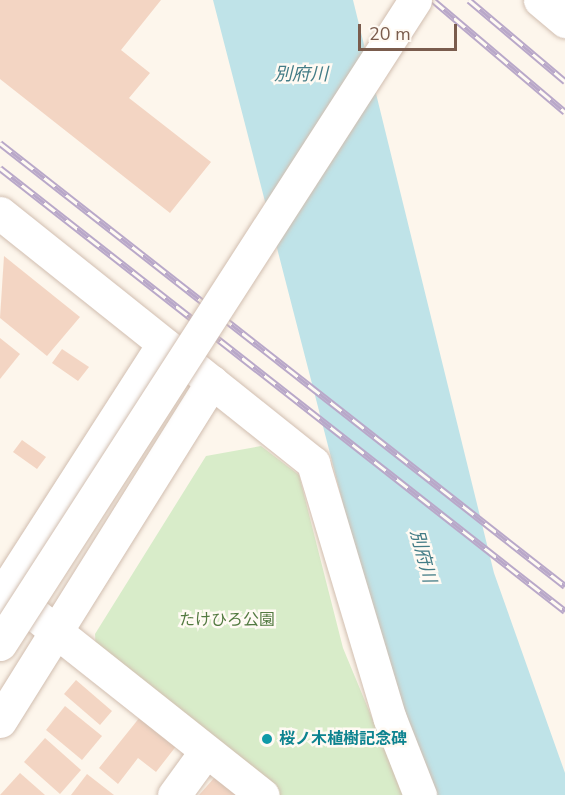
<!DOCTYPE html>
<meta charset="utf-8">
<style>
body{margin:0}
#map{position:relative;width:565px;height:795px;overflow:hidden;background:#fdf6ec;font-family:"Nunito Sans","Noto Sans JP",sans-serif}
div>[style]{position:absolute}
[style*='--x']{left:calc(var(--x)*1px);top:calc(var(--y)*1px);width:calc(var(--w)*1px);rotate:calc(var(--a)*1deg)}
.green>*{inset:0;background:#d8ecc9}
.water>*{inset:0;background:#bfe3e8}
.building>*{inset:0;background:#f3d5c3}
.roads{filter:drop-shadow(0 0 2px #d1beb0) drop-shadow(0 0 2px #d1beb0)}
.minor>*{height:33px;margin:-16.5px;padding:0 16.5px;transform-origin:16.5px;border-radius:16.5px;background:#fff}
.rail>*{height:7px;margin-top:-3.5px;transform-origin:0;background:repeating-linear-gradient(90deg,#fffaf3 0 14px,#b9a8c9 0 28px);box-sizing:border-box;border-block:2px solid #b9a8c9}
.bridges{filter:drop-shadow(0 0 2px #d1beb0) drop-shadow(0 0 2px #d1beb0)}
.tertiary-bridge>*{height:33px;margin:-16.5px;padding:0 16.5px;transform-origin:16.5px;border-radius:16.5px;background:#fff}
.dots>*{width:16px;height:16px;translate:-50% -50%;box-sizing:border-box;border:3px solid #fffaf3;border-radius:50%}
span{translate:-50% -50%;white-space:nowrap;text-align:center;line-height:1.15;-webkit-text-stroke:5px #fffaf3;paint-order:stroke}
.park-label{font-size:16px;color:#537a41}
.culture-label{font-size:16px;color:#0d838f;font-weight:700}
.left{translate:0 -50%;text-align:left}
.water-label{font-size:18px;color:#437c86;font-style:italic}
.scale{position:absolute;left:358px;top:24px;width:99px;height:27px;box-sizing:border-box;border:3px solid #7a5c4d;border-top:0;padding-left:8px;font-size:18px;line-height:21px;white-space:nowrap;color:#7a5c4d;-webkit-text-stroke:4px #fffaf3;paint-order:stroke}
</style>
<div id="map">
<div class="green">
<div style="clip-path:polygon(261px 446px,299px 475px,343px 648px,404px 795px,279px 795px,96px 650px,95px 634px,206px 456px)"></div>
</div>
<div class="water">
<div style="clip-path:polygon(213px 0,353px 0,494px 573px,565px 773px,565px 795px,430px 795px,382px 655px)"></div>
</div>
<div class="building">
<div style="clip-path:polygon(0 0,161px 0,121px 50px,150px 73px,129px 98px,211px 162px,170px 213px,0 79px)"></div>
<div style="clip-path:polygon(4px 256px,80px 317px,47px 356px,0 318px)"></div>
<div style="clip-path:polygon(0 338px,20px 354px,0 379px)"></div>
<div style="clip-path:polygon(62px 349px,89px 367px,78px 381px,52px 363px)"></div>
<div style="clip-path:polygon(22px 440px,46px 457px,37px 469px,13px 452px)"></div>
<div style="clip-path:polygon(76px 680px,112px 711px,100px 725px,64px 694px)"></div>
<div style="clip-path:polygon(65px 706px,102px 736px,82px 760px,46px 730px)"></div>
<div style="clip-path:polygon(140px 717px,177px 745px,156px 772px,138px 758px,118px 784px,99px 768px)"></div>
<div style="clip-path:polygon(45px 738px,81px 770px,60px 794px,24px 762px)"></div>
<div style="clip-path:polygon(20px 773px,45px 795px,0 795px)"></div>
<div style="clip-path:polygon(87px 774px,114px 795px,71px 795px)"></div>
<div style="clip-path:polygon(215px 777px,236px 795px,199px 795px)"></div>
</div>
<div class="roads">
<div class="minor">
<div style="--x:540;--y:0;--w:33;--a:40"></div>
<div style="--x:0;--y:213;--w:401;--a:38.6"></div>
<div style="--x:313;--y:463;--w:267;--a:73.3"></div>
<div style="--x:390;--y:719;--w:82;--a:68.5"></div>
<div style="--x:0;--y:587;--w:335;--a:38.4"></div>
<div style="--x:0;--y:598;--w:302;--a:-57.3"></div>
<div style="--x:0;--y:721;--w:400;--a:-58"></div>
<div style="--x:174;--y:795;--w:54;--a:-54"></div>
</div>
</div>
<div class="rail">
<div style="--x:433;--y:0;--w:173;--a:40.3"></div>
<div style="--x:469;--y:0;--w:126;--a:40.2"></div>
<div style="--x:0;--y:143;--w:718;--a:38.1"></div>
<div style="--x:0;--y:168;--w:718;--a:38.1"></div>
</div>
<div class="bridges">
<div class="tertiary-bridge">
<div style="--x:0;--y:644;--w:766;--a:-57.2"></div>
</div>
</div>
<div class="dots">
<div style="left:267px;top:739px;background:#0f9aa8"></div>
</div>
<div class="park-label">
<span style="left:227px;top:620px">たけひろ公園</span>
</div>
<div class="culture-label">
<span class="left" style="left:279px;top:739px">桜ノ木植樹記念碑</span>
</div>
<div class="water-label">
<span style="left:301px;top:74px">別府川</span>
<span style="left:423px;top:556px;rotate:75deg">別府川</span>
</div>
<div class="scale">20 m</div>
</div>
